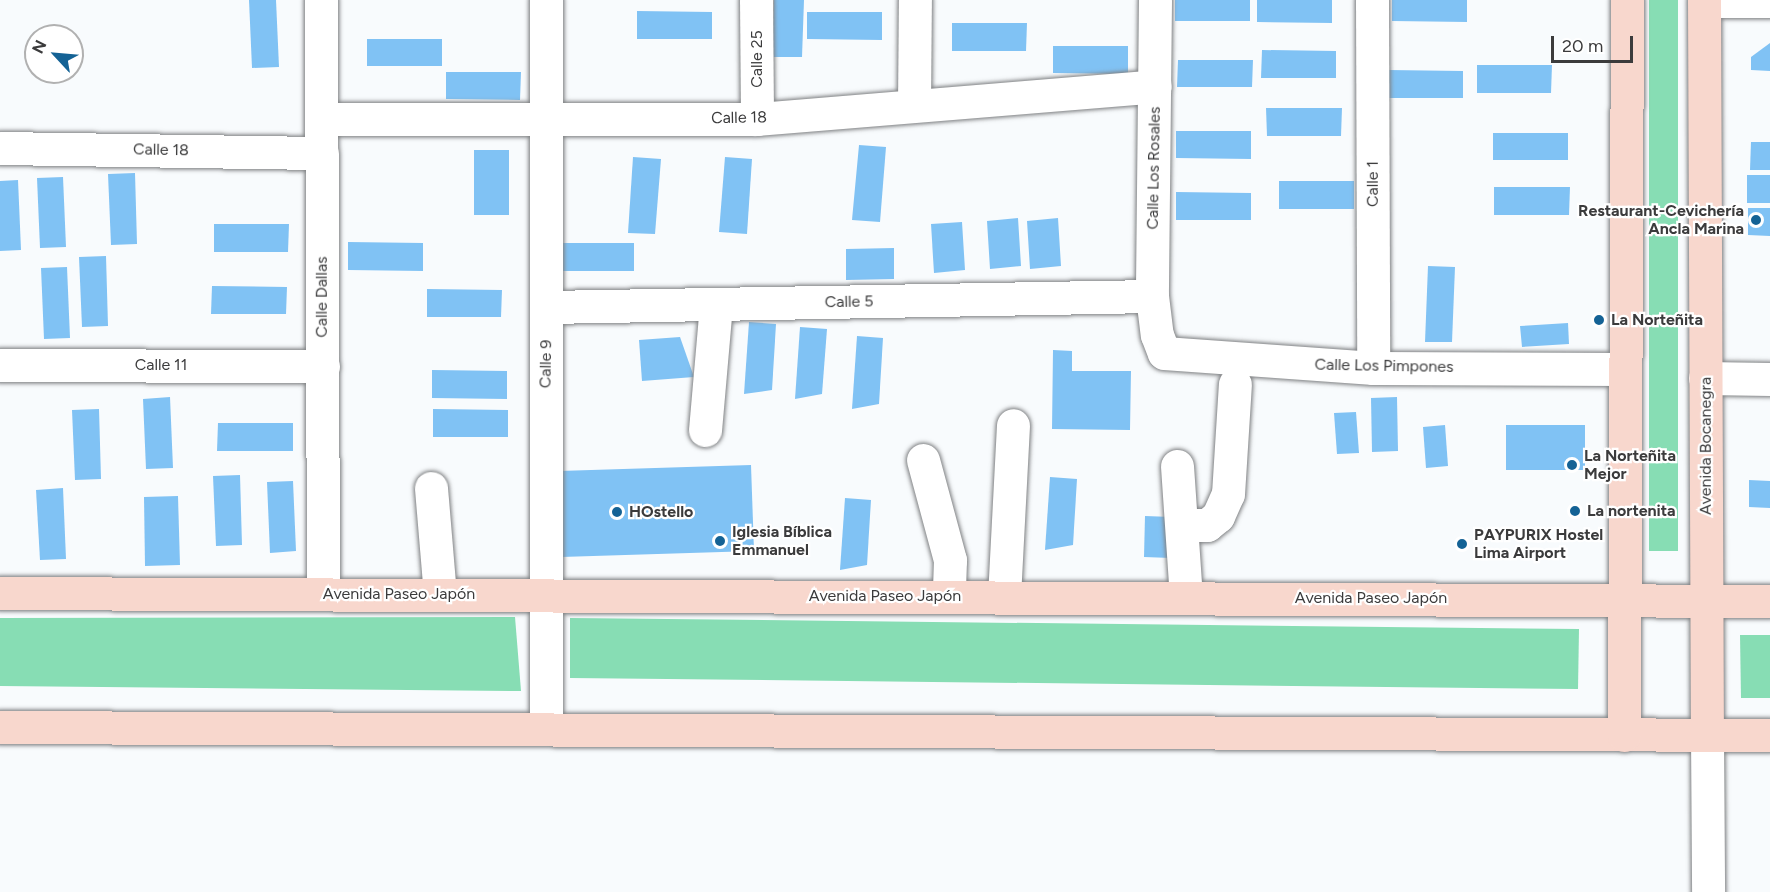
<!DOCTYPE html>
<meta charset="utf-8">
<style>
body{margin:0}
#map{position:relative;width:1770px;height:892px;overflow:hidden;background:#f8fbfd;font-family:Figtree,sans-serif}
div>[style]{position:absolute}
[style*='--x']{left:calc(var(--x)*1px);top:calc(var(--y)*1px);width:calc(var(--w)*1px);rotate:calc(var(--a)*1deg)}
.green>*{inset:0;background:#87ddb4}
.building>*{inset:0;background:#80c2f4}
.roads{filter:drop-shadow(0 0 2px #808284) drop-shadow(0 0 2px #808284)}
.minor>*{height:33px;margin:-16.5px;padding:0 16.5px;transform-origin:16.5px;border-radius:16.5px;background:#fff}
.major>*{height:33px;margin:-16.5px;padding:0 16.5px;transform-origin:16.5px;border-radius:16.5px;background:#f8d7cd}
.dots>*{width:16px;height:16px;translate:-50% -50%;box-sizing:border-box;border:3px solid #fff;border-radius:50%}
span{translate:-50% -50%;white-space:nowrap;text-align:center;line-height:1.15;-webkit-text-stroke:4.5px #fff;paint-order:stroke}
.street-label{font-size:16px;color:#3b3b3c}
.poi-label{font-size:16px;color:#3b3b3c;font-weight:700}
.right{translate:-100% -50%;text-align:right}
.left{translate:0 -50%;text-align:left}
.north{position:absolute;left:24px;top:24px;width:60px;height:60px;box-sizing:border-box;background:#fff;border:2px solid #b1b1b1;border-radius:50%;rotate:296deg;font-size:16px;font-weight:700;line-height:24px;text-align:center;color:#3b3b3c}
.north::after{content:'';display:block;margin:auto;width:21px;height:27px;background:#146295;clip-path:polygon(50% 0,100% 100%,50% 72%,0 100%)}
.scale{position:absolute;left:1551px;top:36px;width:82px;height:27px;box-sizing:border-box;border:3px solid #3b3b3c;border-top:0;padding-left:8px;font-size:18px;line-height:21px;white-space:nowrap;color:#3b3b3c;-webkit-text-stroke:4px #fff;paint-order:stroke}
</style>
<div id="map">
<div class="green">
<div style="clip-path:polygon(1649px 0,1678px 0,1678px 551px,1649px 551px)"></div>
<div style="clip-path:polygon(515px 617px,521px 691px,0 686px,0 618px)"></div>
<div style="clip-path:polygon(570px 618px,1579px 629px,1578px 689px,570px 678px)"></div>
<div style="clip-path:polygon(1740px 635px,1770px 635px,1770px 698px,1741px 698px)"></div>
</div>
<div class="building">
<div style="clip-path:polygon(249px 0,276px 0,279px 67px,252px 68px)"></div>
<div style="clip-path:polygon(774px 0,804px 0,802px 57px,772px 57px)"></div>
<div style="clip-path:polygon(1175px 0,1250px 0,1250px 21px,1175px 21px)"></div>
<div style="clip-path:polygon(1257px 0,1332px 0,1332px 23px,1257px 22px)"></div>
<div style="clip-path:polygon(1392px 0,1467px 0,1467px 22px,1392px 21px)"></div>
<div style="clip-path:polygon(637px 11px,712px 12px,712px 39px,637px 39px)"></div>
<div style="clip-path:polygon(807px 12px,882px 12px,882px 40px,807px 39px)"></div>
<div style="clip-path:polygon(952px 23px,1027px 23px,1026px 51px,952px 51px)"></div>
<div style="clip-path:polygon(367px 39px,442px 39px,442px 66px,367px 66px)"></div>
<div style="clip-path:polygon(1770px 43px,1770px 71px,1751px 70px,1751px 57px)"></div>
<div style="clip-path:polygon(1053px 46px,1128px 46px,1128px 74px,1053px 73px)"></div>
<div style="clip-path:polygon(1262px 50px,1336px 51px,1336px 78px,1261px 78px)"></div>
<div style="clip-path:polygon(1178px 60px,1253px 60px,1252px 87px,1177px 87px)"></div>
<div style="clip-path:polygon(1477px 65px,1552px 65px,1551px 93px,1477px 93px)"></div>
<div style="clip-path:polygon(1388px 70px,1463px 71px,1463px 98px,1388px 98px)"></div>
<div style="clip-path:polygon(446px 72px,521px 72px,520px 100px,446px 99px)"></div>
<div style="clip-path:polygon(1266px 108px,1342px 108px,1341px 136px,1267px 136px)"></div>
<div style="clip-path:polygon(1176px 131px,1251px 131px,1251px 159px,1176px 158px)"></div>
<div style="clip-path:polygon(1493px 133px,1568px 133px,1568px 160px,1493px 160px)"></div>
<div style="clip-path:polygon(1751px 142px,1770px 142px,1770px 170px,1750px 170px)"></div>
<div style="clip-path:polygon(859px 145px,886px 147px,880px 222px,852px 220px)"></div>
<div style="clip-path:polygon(474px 150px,509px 150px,509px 215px,474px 215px)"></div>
<div style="clip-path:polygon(633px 157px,661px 159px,655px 234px,628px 233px)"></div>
<div style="clip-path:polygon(725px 157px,752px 159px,747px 234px,719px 232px)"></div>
<div style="clip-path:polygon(135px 173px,137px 244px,111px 245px,108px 174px)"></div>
<div style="clip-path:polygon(1747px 175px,1770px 175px,1770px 203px,1747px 203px)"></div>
<div style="clip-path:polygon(63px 177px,66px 247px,40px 248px,37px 178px)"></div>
<div style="clip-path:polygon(18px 180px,21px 250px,0 251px,0 181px)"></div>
<div style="clip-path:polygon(1279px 181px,1354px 181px,1354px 209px,1279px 209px)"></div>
<div style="clip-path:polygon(1494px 187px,1570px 187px,1569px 215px,1494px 215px)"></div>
<div style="clip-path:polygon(1176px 192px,1251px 193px,1251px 220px,1176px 220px)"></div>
<div style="clip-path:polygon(1748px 208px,1770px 208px,1770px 236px,1748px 235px)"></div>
<div style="clip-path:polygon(1018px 218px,1021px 266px,990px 269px,987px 221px)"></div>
<div style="clip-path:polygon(1058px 218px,1061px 266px,1030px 269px,1027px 221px)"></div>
<div style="clip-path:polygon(962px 222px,965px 270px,934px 273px,931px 224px)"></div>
<div style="clip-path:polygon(214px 224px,289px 224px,288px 252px,214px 252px)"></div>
<div style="clip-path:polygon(348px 242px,423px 243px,423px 271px,348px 270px)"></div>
<div style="clip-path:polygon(559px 243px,634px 243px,634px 271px,558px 271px)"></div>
<div style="clip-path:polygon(894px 248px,894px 279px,846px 280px,846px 249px)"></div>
<div style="clip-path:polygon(106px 256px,108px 326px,82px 327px,79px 257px)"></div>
<div style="clip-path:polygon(1428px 266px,1455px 267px,1452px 342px,1425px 342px)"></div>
<div style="clip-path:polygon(67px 267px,70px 338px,44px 339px,41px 268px)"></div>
<div style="clip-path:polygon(212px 286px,287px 287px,286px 314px,211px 314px)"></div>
<div style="clip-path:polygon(427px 289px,502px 290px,501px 317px,427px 317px)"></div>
<div style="clip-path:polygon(749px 322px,776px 324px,772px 390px,744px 394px)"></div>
<div style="clip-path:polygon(1568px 323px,1569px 344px,1522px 347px,1520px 326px)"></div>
<div style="clip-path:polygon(800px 327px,827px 329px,822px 394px,795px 399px)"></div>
<div style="clip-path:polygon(857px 336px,883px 338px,879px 404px,852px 409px)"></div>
<div style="clip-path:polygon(680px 337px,694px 377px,642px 381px,639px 340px)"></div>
<div style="clip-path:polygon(1053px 350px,1072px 351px,1072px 371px,1131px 371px,1130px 430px,1052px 429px)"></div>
<div style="clip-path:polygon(432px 370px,507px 371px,507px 399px,432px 398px)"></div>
<div style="clip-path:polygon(170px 397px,173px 468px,146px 469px,143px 399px)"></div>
<div style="clip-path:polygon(1397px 397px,1398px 451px,1372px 452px,1371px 398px)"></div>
<div style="clip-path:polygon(99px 409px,101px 479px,75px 480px,72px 410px)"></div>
<div style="clip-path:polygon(433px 409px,508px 410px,508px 437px,433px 437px)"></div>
<div style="clip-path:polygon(1356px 412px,1359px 453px,1337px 454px,1334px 413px)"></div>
<div style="clip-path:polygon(218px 423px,293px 423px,293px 451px,217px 451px)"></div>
<div style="clip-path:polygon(1445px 425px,1448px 466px,1426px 468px,1423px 427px)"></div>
<div style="clip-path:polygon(1506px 425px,1585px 425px,1585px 470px,1506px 470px)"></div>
<div style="clip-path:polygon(751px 465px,754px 551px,561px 557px,559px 471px)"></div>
<div style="clip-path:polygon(240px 475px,242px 545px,216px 546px,213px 476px)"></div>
<div style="clip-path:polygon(1050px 477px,1077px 479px,1073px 545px,1045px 550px)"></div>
<div style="clip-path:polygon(1749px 480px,1770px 481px,1770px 508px,1749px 507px)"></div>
<div style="clip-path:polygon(293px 481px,296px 551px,270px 553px,267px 482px)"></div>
<div style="clip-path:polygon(63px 488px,66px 559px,40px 560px,36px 490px)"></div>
<div style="clip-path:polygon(178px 496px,180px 565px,145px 566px,144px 497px)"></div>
<div style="clip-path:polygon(845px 498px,871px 500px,867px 565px,840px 570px)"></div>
<div style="clip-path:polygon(1145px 516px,1172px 517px,1171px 558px,1144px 557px)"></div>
</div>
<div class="roads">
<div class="minor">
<div style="--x:321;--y:0;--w:594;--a:89.81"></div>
<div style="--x:546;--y:0;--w:729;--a:90"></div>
<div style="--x:756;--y:0;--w:119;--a:89.5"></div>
<div style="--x:1155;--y:0;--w:296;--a:90.6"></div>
<div style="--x:1152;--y:296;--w:39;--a:83"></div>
<div style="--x:1157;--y:335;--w:19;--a:69"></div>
<div style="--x:1164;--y:353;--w:210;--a:4.1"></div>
<div style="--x:1373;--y:368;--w:251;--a:0.2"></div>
<div style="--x:1372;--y:0;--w:368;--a:89.8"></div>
<div style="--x:1704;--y:1;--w:66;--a:0"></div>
<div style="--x:914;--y:105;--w:105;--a:-89.5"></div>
<div style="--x:322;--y:119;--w:435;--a:0"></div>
<div style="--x:757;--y:119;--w:399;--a:-4.7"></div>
<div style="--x:0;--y:148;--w:322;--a:0.9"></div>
<div style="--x:547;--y:307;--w:605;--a:-1.04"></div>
<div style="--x:0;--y:365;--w:323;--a:0.2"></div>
<div style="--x:1705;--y:378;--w:65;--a:0.9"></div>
<div style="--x:705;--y:430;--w:126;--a:-85"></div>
<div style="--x:923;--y:460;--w:104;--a:74.9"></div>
<div style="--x:950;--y:560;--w:37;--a:92"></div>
<div style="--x:1177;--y:466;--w:131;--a:86.1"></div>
<div style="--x:431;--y:488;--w:107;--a:85.2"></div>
<div style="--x:1183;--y:525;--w:24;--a:0"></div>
<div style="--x:1207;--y:525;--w:14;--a:-39"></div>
<div style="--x:1218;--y:516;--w:24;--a:-66"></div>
<div style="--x:1228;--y:494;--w:110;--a:-86.4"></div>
<div style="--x:1004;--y:597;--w:172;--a:-87"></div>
<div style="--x:1707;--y:735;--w:157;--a:89.6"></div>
</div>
<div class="major">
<div style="--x:1704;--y:0;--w:735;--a:89.77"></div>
<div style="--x:0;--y:593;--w:1770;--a:0.26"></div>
<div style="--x:0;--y:727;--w:1770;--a:0.26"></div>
<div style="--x:1624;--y:735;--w:735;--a:-89.77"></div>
</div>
</div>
<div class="dots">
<div style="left:1756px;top:220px;background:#146295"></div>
<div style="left:1599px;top:320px;background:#146295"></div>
<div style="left:1572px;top:465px;background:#146295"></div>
<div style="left:1575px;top:511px;background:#146295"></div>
<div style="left:617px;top:512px;background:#146295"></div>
<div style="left:720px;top:541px;background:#146295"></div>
<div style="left:1462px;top:544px;background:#146295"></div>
</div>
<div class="street-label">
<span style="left:757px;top:59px;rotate:-90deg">Calle 25</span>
<span style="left:739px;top:118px;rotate:-1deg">Calle 18</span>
<span style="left:161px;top:150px;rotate:1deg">Calle 18</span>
<span style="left:1154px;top:168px;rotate:-89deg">Calle Los Rosales</span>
<span style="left:1373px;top:184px;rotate:-90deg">Calle 1</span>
<span style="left:322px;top:297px;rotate:-90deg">Calle Dallas</span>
<span style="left:849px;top:302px;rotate:-1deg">Calle 5</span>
<span style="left:546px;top:364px;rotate:-89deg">Calle 9</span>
<span style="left:161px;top:365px">Calle 11</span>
<span style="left:1384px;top:366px;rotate:1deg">Calle Los Pimpones</span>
<span style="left:1706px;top:446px;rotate:-90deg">Avenida Bocanegra</span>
<span style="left:399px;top:594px">Avenida Paseo Japón</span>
<span style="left:885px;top:596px">Avenida Paseo Japón</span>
<span style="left:1371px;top:598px">Avenida Paseo Japón</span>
</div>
<div class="poi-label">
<span class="right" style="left:1744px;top:220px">Restaurant-Cevichería<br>Ancla Marina</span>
<span class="left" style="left:1611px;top:320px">La Norteñita</span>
<span class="left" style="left:1584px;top:465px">La Norteñita<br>Mejor</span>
<span class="left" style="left:1587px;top:511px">La nortenita</span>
<span class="left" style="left:629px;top:512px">HOstello</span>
<span class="left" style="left:732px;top:541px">Iglesia Bíblica<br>Emmanuel</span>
<span class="left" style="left:1474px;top:544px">PAYPURIX Hostel<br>Lima Airport</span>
</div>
<div class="north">N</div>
<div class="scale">20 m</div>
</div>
